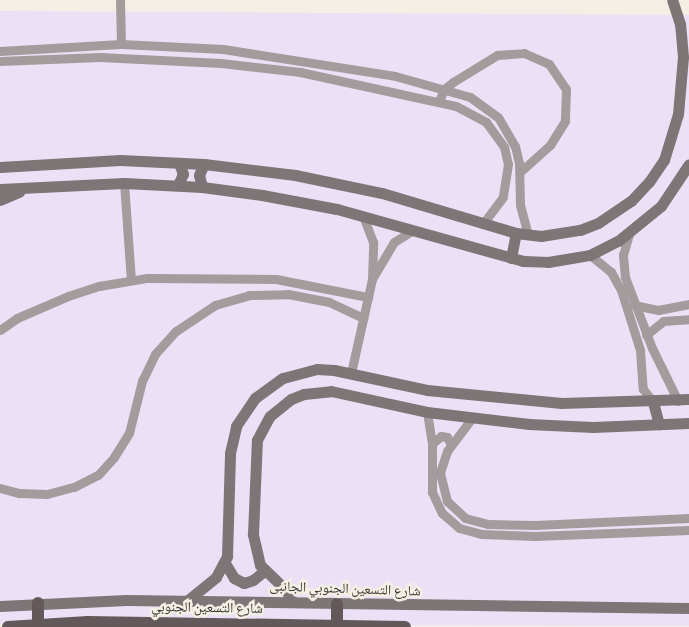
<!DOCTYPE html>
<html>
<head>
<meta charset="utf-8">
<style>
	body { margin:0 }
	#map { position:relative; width:689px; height:627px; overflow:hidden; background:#f4efe5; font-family:"Source Sans 3","Noto Naskh Arabic",sans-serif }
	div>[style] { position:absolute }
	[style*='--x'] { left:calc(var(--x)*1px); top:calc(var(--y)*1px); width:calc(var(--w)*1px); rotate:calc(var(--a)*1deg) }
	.commercial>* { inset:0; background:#eae1f6 }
	.street>* { height:9px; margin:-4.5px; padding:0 4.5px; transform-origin:4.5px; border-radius:4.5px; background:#a29c9d }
	.secondary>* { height:11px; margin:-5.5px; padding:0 5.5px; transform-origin:5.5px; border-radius:5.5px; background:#7d7576 }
	.primary>* { height:12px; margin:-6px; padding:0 6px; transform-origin:6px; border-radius:6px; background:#63595a }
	span { translate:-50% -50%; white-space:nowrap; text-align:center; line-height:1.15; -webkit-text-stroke:5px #f4efe5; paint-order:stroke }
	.street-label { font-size:14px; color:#373531 }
</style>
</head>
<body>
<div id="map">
	<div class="commercial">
		<i style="clip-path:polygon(0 11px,689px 15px,689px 626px,0 624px)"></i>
	</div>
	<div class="street">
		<i style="--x:120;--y:0;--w:44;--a:88.7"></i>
		<i style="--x:0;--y:51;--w:121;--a:-3.3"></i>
		<i style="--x:121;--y:44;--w:102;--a:2.8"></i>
		<i style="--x:223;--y:49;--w:174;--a:8.9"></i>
		<i style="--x:395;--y:76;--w:78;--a:15.6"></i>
		<i style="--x:470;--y:97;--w:34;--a:36"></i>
		<i style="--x:498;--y:117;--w:34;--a:60"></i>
		<i style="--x:515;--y:146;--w:17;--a:77"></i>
		<i style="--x:519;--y:163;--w:42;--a:88.6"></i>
		<i style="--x:520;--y:205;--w:30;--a:75"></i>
		<i style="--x:0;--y:61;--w:100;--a:-2.3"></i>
		<i style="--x:100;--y:57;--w:121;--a:2.8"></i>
		<i style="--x:221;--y:63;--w:80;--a:6.5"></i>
		<i style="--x:300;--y:72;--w:160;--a:12.3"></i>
		<i style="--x:456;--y:106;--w:34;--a:28"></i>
		<i style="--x:486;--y:122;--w:31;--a:54"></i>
		<i style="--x:504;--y:147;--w:17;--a:77"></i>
		<i style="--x:508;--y:164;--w:33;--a:99"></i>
		<i style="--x:503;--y:197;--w:34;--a:127"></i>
		<i style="--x:439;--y:101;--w:13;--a:-67"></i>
		<i style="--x:444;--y:89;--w:11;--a:-38"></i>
		<i style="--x:453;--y:82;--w:52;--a:-31.5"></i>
		<i style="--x:497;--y:55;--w:27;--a:-4"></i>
		<i style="--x:524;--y:53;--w:27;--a:24"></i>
		<i style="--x:549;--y:64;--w:30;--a:56"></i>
		<i style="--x:566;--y:89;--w:32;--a:92"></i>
		<i style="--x:565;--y:121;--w:28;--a:122"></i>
		<i style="--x:550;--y:145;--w:40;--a:138"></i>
		<i style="--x:124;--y:183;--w:97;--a:85.9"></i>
		<i style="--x:629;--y:234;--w:22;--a:106"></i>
		<i style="--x:623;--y:255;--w:22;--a:85"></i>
		<i style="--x:625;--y:277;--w:76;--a:69.2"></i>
		<i style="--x:652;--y:348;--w:59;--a:63.9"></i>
		<i style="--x:590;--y:255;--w:27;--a:39"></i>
		<i style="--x:611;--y:272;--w:21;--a:61"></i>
		<i style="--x:621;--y:290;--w:63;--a:72.4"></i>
		<i style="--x:640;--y:350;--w:39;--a:86"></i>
		<i style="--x:643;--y:389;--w:16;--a:52"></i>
		<i style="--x:372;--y:279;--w:43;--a:-59.3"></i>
		<i style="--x:394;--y:242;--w:22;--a:-32"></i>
		<i style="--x:634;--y:305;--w:25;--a:12"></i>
		<i style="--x:658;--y:310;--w:32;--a:-11"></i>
		<i style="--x:0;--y:330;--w:21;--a:-35"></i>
		<i style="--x:17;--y:318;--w:56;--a:-23.3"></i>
		<i style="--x:68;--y:296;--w:33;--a:-18"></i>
		<i style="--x:99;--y:286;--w:49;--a:-9.5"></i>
		<i style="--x:147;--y:278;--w:129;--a:0.4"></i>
		<i style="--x:276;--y:279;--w:94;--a:11.1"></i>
		<i style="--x:646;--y:335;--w:22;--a:-39"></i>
		<i style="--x:663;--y:321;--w:26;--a:-4"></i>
		<i style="--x:351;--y:373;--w:96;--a:-77.4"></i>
		<i style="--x:372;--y:279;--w:37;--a:-88"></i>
		<i style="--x:373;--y:242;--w:28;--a:-111"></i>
		<i style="--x:427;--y:412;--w:32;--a:81"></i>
		<i style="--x:432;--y:444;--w:48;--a:90"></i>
		<i style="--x:432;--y:492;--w:23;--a:65"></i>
		<i style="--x:442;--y:513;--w:23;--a:41"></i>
		<i style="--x:459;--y:528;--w:23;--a:15"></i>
		<i style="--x:481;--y:534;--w:54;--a:2.1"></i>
		<i style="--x:535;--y:536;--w:154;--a:-2.2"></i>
		<i style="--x:472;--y:418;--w:41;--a:127.1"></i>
		<i style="--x:447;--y:451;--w:23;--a:108"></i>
		<i style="--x:440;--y:473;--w:29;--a:76"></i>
		<i style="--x:447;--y:501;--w:25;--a:43"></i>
		<i style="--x:465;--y:518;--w:24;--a:15"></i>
		<i style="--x:488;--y:524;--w:47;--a:1.2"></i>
		<i style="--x:535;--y:525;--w:154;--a:-2.6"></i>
		<i style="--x:432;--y:444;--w:12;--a:-42"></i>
		<i style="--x:441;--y:436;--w:6;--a:9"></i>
		<i style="--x:447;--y:437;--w:9;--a:63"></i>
		<i style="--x:0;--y:488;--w:20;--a:15"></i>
		<i style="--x:19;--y:493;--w:28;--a:2"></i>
		<i style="--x:47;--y:494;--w:28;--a:-15"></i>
		<i style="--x:74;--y:487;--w:27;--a:-27"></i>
		<i style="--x:98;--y:475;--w:24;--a:-48"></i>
		<i style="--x:114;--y:457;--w:28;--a:-58"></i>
		<i style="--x:129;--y:433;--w:54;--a:-76"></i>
		<i style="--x:142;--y:381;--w:30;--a:-64"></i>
		<i style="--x:155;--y:354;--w:31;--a:-48"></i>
		<i style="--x:176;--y:331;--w:47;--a:-33.7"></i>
		<i style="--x:215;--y:305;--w:35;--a:-16"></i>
		<i style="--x:249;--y:295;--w:39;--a:-1"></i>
		<i style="--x:288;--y:294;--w:42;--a:11"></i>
		<i style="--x:329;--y:302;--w:38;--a:25"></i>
	</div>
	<div class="secondary">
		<i style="--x:0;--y:167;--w:120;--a:-3.3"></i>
		<i style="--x:120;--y:160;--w:84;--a:2.7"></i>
		<i style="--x:204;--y:164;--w:92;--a:6.9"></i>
		<i style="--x:295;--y:175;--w:89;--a:11.7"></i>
		<i style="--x:382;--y:193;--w:140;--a:16.6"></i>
		<i style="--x:516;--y:233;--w:25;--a:7"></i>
		<i style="--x:541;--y:236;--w:39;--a:-9"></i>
		<i style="--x:580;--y:230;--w:19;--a:-21"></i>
		<i style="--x:598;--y:223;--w:40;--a:-34"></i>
		<i style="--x:631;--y:201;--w:26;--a:-47"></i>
		<i style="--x:649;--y:182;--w:27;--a:-56"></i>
		<i style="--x:664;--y:160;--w:48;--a:-73.1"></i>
		<i style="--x:678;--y:114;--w:57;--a:-85"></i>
		<i style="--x:683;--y:57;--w:33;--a:-95"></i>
		<i style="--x:680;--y:24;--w:25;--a:-108"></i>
		<i style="--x:178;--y:185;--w:12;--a:-66"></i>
		<i style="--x:183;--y:174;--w:12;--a:-110"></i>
		<i style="--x:202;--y:187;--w:12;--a:-104"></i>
		<i style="--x:199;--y:175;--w:12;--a:-66"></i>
		<i style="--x:0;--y:189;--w:124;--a:-2.8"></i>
		<i style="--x:124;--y:183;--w:78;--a:2.9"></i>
		<i style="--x:202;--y:187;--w:61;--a:7.6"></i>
		<i style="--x:262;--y:195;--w:76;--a:10.6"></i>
		<i style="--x:337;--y:209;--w:193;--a:15.6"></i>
		<i style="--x:523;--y:261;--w:25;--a:2"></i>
		<i style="--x:548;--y:262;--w:43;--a:-9.5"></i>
		<i style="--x:590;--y:255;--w:31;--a:-27"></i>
		<i style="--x:618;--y:241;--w:55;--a:-39.1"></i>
		<i style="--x:661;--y:206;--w:50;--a:-56.3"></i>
		<i style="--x:0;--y:200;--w:21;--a:-23"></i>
		<i style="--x:511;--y:258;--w:25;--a:-79"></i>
		<i style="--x:653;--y:402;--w:23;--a:75"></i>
		<i style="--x:225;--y:563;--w:17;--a:59"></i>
		<i style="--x:234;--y:578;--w:11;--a:27"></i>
		<i style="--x:244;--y:583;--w:9;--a:-18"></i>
		<i style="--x:253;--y:580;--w:14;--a:-39"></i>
		<i style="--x:188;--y:600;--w:36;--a:-39"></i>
		<i style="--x:216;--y:577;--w:24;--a:-62"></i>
		<i style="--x:227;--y:556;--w:103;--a:-88.3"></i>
		<i style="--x:230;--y:453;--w:28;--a:-77"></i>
		<i style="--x:236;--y:426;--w:34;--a:-56"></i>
		<i style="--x:255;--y:398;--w:34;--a:-36"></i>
		<i style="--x:283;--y:378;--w:35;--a:-15"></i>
		<i style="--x:317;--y:369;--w:17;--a:3"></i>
		<i style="--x:334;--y:370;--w:95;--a:12.1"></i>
		<i style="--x:427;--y:390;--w:135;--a:5.5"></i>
		<i style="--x:561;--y:403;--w:128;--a:-1.8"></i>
		<i style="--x:292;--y:601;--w:13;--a:-119"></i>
		<i style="--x:286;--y:590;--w:36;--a:-136"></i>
		<i style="--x:260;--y:565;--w:32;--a:-103"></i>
		<i style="--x:253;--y:534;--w:94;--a:-87.6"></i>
		<i style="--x:257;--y:440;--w:27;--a:-62"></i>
		<i style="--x:270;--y:416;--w:27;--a:-39"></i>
		<i style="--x:291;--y:399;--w:14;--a:-21"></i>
		<i style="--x:304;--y:394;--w:27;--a:-6"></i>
		<i style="--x:331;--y:391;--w:98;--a:12.3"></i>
		<i style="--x:427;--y:412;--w:103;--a:6.7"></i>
		<i style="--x:529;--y:424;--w:64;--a:2.7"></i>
		<i style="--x:593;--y:427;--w:96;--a:-2.4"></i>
		<i style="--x:0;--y:606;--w:126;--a:-2.7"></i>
		<i style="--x:126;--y:600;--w:563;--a:0.81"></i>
	</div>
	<div class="primary">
		<i style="--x:38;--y:603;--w:21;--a:90"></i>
		<i style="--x:337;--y:604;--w:22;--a:90"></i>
		<i style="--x:8;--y:627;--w:80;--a:-3.6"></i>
		<i style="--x:88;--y:622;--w:317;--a:0.9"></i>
	</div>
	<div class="street-label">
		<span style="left:345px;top:589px;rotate:2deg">شارع التسعين الجنوبي الجانبى</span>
		<span style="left:207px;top:608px;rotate:1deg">شارع التسعين الجنوبي</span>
	</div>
</div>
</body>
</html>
